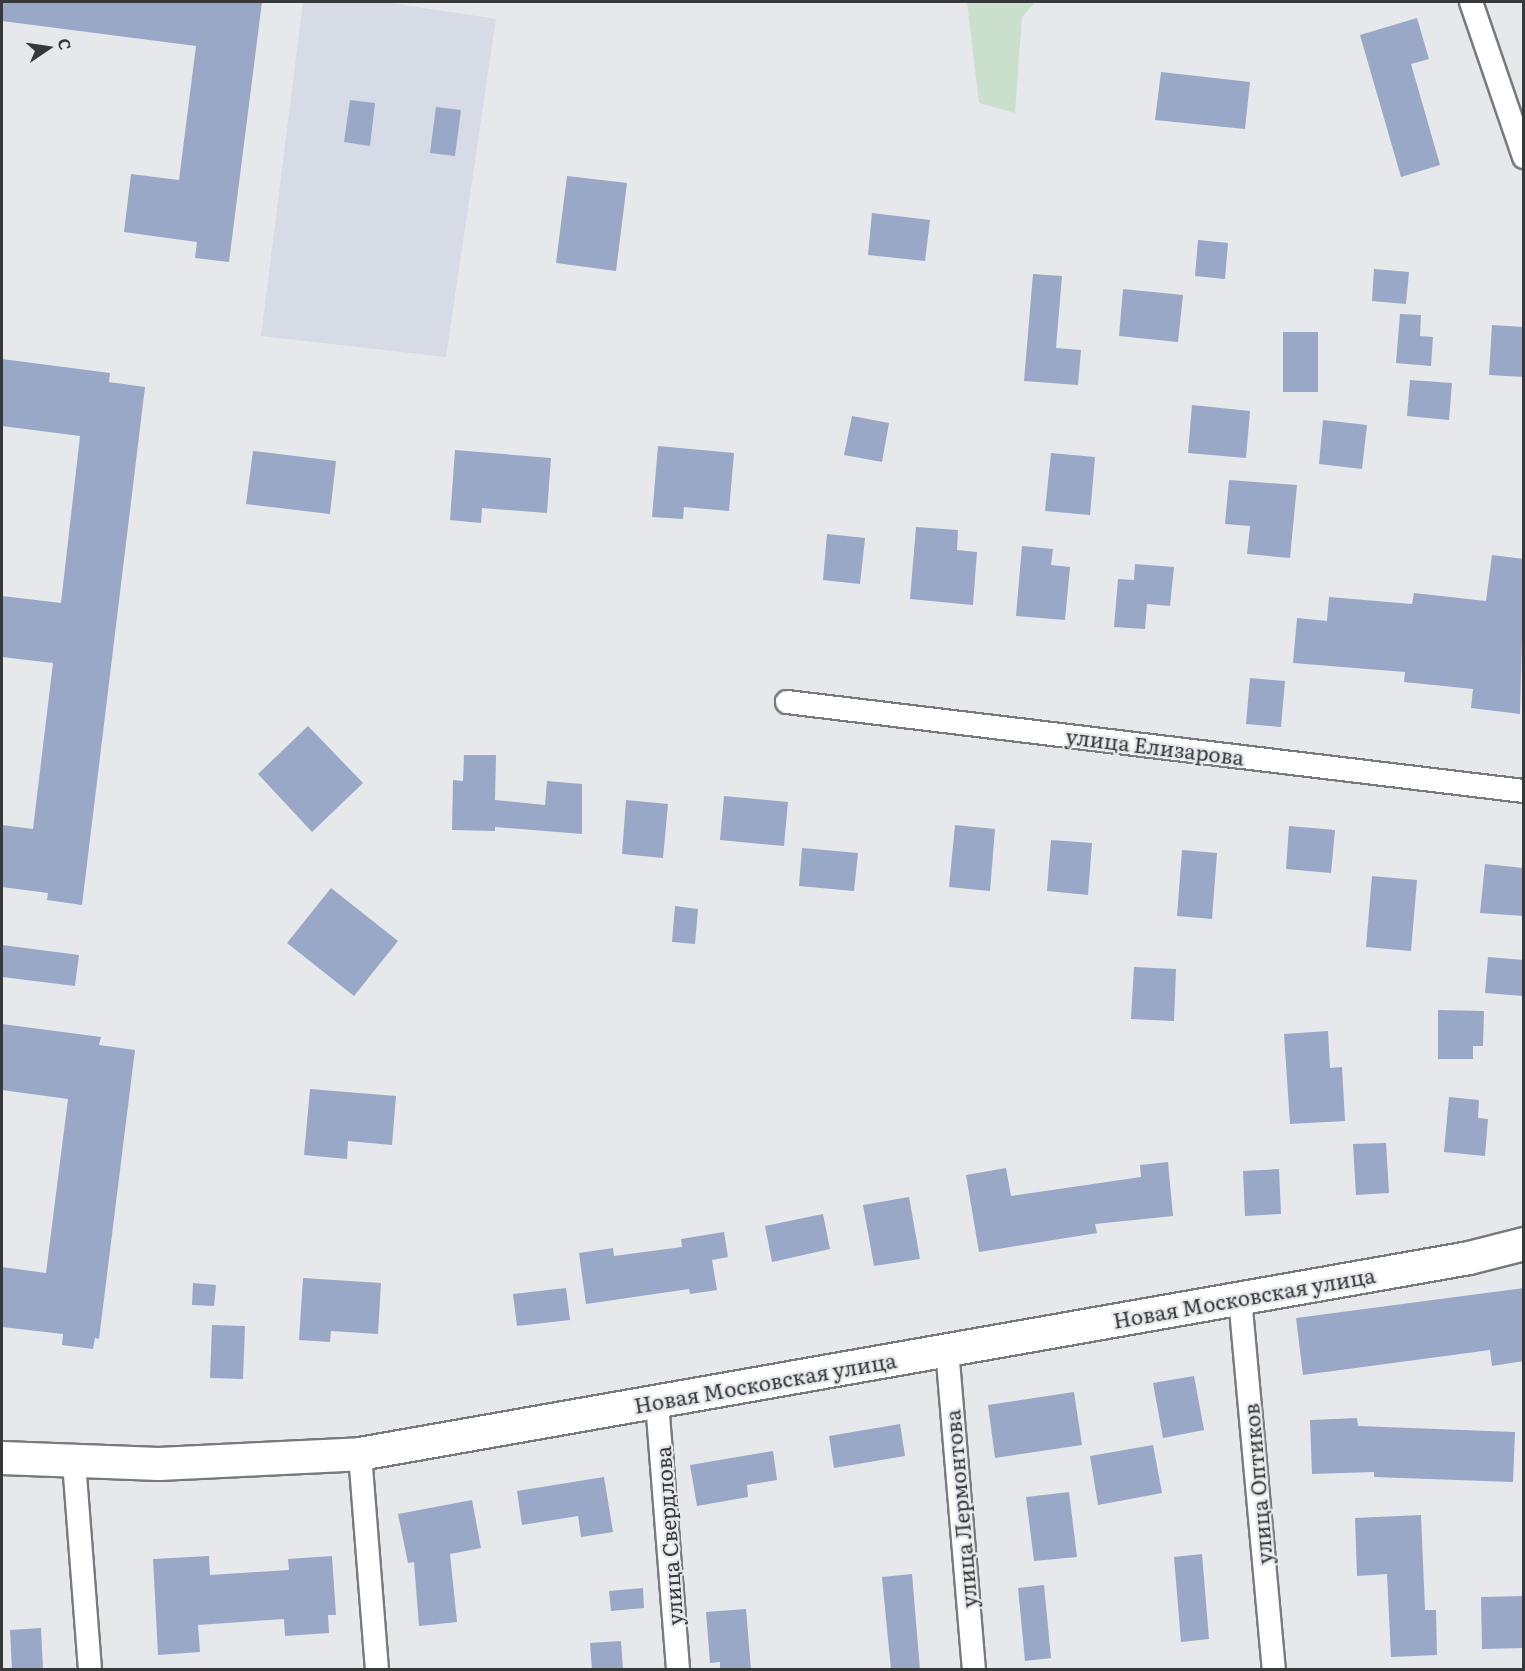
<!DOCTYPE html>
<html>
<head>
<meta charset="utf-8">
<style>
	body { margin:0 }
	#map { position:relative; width:1525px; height:1671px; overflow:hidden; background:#e6e8ec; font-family:Literata,serif }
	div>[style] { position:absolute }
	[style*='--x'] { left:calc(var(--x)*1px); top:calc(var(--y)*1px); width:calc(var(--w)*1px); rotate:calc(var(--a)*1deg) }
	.built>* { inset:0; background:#d6dbe6 }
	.green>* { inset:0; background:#cbe0cc }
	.building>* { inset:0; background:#99a8c6 }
	.roads { filter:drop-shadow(2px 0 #787a7e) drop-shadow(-2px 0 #787a7e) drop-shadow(0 2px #787a7e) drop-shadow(0 -2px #787a7e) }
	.street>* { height:22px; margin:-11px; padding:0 11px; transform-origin:11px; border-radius:11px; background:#fff }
	.secondary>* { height:32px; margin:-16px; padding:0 16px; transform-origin:16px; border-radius:16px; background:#fff }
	span { translate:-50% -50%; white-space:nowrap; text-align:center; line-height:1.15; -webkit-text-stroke:4.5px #e6e8ec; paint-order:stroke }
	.street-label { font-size:21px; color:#37383a }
	.frame { position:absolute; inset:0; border:3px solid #37383a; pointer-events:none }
	.north { position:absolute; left:18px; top:18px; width:60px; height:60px; -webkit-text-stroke:4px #e6e8ec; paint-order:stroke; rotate:77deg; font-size:16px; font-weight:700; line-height:24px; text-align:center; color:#37383a }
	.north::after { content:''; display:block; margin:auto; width:21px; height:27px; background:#37383a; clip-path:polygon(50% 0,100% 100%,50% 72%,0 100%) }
</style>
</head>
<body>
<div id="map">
	<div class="built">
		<i style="clip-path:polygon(303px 2px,385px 2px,496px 19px,446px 357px,261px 336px)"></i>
	</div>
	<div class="green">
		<i style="clip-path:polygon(967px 2px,1035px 2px,1022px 17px,1015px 113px,979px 103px)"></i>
	</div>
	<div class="building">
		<i style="clip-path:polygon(2px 2px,262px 2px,229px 262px,195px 258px,197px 242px,124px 232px,131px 174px,179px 180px,196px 46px,2px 21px)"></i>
		<i style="clip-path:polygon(1417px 18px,1429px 59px,1411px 64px,1440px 165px,1401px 177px,1360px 35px)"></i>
		<i style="clip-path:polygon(1161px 72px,1250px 82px,1245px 129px,1155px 120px)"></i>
		<i style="clip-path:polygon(350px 100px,375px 103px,370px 146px,344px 142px)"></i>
		<i style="clip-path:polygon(436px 107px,461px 110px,455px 156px,430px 153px)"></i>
		<i style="clip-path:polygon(567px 176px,627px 183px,616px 271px,556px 263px)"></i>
		<i style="clip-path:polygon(872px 213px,930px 220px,925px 261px,868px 255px)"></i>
		<i style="clip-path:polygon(1198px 240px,1228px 243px,1225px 279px,1195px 276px)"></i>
		<i style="clip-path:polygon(1374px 269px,1409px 272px,1406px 304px,1372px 301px)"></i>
		<i style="clip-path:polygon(1033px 274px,1062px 276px,1056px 348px,1081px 350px,1078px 385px,1024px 381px)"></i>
		<i style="clip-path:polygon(1123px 289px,1183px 295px,1178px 342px,1119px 336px)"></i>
		<i style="clip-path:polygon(1400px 314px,1421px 315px,1420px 336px,1433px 337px,1431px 366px,1396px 363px)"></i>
		<i style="clip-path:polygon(1492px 325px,1524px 327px,1524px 377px,1489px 375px)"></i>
		<i style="clip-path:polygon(1283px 332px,1318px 332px,1318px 392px,1283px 392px)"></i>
		<i style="clip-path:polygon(2px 359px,110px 373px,109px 382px,145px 387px,82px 905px,47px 900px,48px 893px,2px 887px,2px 825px,33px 829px,53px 663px,2px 657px,2px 596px,61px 603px,80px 436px,2px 426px)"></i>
		<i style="clip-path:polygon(1410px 380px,1452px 383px,1449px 420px,1407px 416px)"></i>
		<i style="clip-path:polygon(1192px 405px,1250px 411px,1246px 458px,1188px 453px)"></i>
		<i style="clip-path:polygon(852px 416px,889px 423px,882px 462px,844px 455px)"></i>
		<i style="clip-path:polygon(1323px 420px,1367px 425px,1362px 469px,1319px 464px)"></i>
		<i style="clip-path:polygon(658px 446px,734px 453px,729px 511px,684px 507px,683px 519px,652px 517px)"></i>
		<i style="clip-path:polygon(455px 450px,551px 458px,547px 513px,482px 508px,481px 523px,450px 520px)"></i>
		<i style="clip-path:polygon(253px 451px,336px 461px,330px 514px,246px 504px)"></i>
		<i style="clip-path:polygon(1051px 453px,1095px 457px,1090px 515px,1045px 511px)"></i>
		<i style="clip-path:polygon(1229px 480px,1297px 485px,1290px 558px,1247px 554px,1250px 526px,1225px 524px)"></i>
		<i style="clip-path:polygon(916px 527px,958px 530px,957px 550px,977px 552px,973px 605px,910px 599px)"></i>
		<i style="clip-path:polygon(827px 534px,865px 538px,860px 584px,823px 580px)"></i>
		<i style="clip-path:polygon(1022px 546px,1053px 549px,1051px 565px,1070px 567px,1065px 620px,1016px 616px)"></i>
		<i style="clip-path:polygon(1492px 555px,1524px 559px,1520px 714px,1471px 708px,1473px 689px,1404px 682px,1405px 672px,1293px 663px,1297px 618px,1327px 621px,1329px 597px,1412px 604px,1414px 593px,1486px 601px)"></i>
		<i style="clip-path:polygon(1135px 564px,1174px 567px,1170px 606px,1147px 604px,1145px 629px,1114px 627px,1118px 579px,1134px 580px)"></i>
		<i style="clip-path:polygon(1250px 678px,1285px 681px,1281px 727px,1246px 724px)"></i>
		<i style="clip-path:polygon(308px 726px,363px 783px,312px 832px,258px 774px)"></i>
		<i style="clip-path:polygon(464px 755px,496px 755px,495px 800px,545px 805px,547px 781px,582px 784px,582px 834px,495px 827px,495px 831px,452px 830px,453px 780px,463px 781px)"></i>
		<i style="clip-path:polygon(724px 796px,788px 802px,784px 846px,720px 840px)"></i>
		<i style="clip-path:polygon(626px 800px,668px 804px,663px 858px,622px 854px)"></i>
		<i style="clip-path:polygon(955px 825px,995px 829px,990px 891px,949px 887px)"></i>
		<i style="clip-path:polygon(1289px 826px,1335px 830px,1331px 873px,1286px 869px)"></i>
		<i style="clip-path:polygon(1051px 840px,1092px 843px,1088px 895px,1047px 891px)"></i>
		<i style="clip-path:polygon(802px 848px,858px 853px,854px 891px,799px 886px)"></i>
		<i style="clip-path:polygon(1182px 850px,1217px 853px,1212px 919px,1177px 916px)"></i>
		<i style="clip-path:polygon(1485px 864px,1524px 868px,1524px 916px,1480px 913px)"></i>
		<i style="clip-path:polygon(1372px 876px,1417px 880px,1411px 951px,1366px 947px)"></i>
		<i style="clip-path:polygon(331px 888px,398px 941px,354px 996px,287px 943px)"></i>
		<i style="clip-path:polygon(675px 906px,698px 909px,695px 944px,672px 942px)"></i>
		<i style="clip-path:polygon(2px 945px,79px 955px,75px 986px,2px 977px)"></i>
		<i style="clip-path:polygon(1488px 957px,1524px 960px,1524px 996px,1485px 993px)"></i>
		<i style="clip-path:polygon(1134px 967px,1176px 969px,1174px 1021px,1131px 1019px)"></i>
		<i style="clip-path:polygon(1438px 1010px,1484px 1011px,1483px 1046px,1473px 1046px,1473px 1059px,1438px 1059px)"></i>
		<i style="clip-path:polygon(2px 1024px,101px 1037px,99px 1045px,135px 1050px,99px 1339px,95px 1338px,93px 1349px,62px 1345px,63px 1334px,2px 1327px,2px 1267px,46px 1273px,68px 1099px,2px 1090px)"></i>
		<i style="clip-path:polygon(1328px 1031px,1330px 1068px,1342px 1067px,1345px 1121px,1290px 1124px,1284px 1034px)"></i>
		<i style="clip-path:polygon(310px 1089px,396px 1096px,392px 1145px,348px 1141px,347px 1159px,304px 1155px)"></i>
		<i style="clip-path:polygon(1449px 1097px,1479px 1100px,1478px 1118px,1488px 1119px,1485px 1156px,1444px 1152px)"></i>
		<i style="clip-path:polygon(1386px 1143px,1389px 1193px,1356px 1195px,1353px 1144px)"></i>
		<i style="clip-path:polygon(1168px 1162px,1173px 1216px,1095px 1224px,1097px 1233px,979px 1252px,966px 1175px,1006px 1168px,1011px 1196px,1141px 1177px,1140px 1165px)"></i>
		<i style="clip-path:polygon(1279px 1169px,1281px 1214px,1245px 1216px,1243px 1171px)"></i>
		<i style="clip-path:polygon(909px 1197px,920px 1259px,874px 1266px,863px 1205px)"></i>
		<i style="clip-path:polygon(823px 1214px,830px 1249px,772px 1262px,765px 1226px)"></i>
		<i style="clip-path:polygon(724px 1232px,728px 1257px,712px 1260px,717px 1290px,690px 1294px,689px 1289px,586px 1304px,579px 1253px,613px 1248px,614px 1256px,682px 1247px,681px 1239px)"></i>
		<i style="clip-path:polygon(303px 1278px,381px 1283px,378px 1334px,331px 1331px,330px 1342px,299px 1340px)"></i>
		<i style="clip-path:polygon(193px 1283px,216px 1285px,214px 1306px,192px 1305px)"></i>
		<i style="clip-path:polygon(566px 1288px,570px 1320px,517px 1326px,513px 1294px)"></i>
		<i style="clip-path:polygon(1524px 1288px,1524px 1361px,1492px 1366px,1490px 1350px,1303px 1375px,1296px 1318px)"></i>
		<i style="clip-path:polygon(212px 1325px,245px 1326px,243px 1379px,210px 1378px)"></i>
		<i style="clip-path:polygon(1194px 1376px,1204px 1430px,1163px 1438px,1153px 1383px)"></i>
		<i style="clip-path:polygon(1074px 1392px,1082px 1445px,995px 1458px,988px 1405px)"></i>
		<i style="clip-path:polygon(1357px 1418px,1358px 1426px,1515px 1432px,1513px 1482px,1374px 1477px,1374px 1472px,1312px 1474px,1310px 1420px)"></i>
		<i style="clip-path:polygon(900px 1424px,905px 1456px,834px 1468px,829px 1436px)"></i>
		<i style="clip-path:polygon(1153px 1445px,1162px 1493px,1098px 1505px,1090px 1456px)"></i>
		<i style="clip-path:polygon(773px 1451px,777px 1480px,747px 1485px,748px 1497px,697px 1506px,690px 1465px)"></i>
		<i style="clip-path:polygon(604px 1477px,613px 1532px,581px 1537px,578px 1516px,522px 1525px,517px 1491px)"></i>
		<i style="clip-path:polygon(1069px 1492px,1077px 1557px,1034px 1561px,1026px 1497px)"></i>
		<i style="clip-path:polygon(472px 1500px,481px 1548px,450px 1554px,457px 1622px,419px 1626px,414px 1562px,408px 1563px,398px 1514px)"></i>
		<i style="clip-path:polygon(1421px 1515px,1425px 1610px,1436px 1610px,1437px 1655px,1391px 1657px,1387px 1574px,1357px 1576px,1355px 1518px)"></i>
		<i style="clip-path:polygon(1202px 1554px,1209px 1639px,1181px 1642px,1174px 1557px)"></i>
		<i style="clip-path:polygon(209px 1556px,210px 1575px,289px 1570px,288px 1559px,332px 1556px,336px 1615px,328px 1615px,329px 1633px,285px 1636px,284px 1619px,198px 1625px,200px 1652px,158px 1655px,153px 1559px)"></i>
		<i style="clip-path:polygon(912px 1574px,920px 1670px,891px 1670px,882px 1577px)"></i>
		<i style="clip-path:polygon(1044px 1585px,1051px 1658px,1025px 1661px,1018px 1588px)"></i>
		<i style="clip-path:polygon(643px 1588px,644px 1608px,611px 1611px,609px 1591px)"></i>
		<i style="clip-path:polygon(1524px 1596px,1524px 1648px,1482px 1649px,1481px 1597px)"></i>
		<i style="clip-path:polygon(746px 1609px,751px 1670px,720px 1670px,720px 1662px,710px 1663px,706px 1612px)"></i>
		<i style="clip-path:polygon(41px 1628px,43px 1670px,12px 1670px,10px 1630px)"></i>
		<i style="clip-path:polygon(621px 1641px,623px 1670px,592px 1670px,590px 1643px)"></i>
	</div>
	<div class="roads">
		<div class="street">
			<i style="--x:1471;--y:2;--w:164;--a:71.1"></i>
			<i style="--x:787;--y:702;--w:742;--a:6.89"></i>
			<i style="--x:1240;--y:1298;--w:374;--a:84.8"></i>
			<i style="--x:947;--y:1349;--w:322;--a:85.2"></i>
			<i style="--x:657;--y:1402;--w:269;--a:85.5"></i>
			<i style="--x:360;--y:1454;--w:217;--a:85.5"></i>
			<i style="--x:74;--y:1462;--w:209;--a:85.6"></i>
		</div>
		<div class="secondary">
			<i style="--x:2;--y:1458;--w:157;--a:2.2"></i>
			<i style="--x:159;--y:1464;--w:201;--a:-2.8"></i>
			<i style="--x:360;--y:1454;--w:1126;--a:-10.02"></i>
			<i style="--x:1469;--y:1258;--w:57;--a:-14.3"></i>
		</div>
	</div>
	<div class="street-label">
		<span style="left:1155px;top:746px;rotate:7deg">улица Елизарова</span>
		<span style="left:1244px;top:1297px;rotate:-10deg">Новая Московская улица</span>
		<span style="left:765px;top:1382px;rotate:-10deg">Новая Московская улица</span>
		<span style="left:1257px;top:1484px;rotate:-95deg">улица Оптиков</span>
		<span style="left:960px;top:1509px;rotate:-95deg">улица Лермонтова</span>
		<span style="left:668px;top:1536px;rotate:-94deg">улица Свердлова</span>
	</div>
	<div class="frame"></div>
	<div class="north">С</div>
</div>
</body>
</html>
